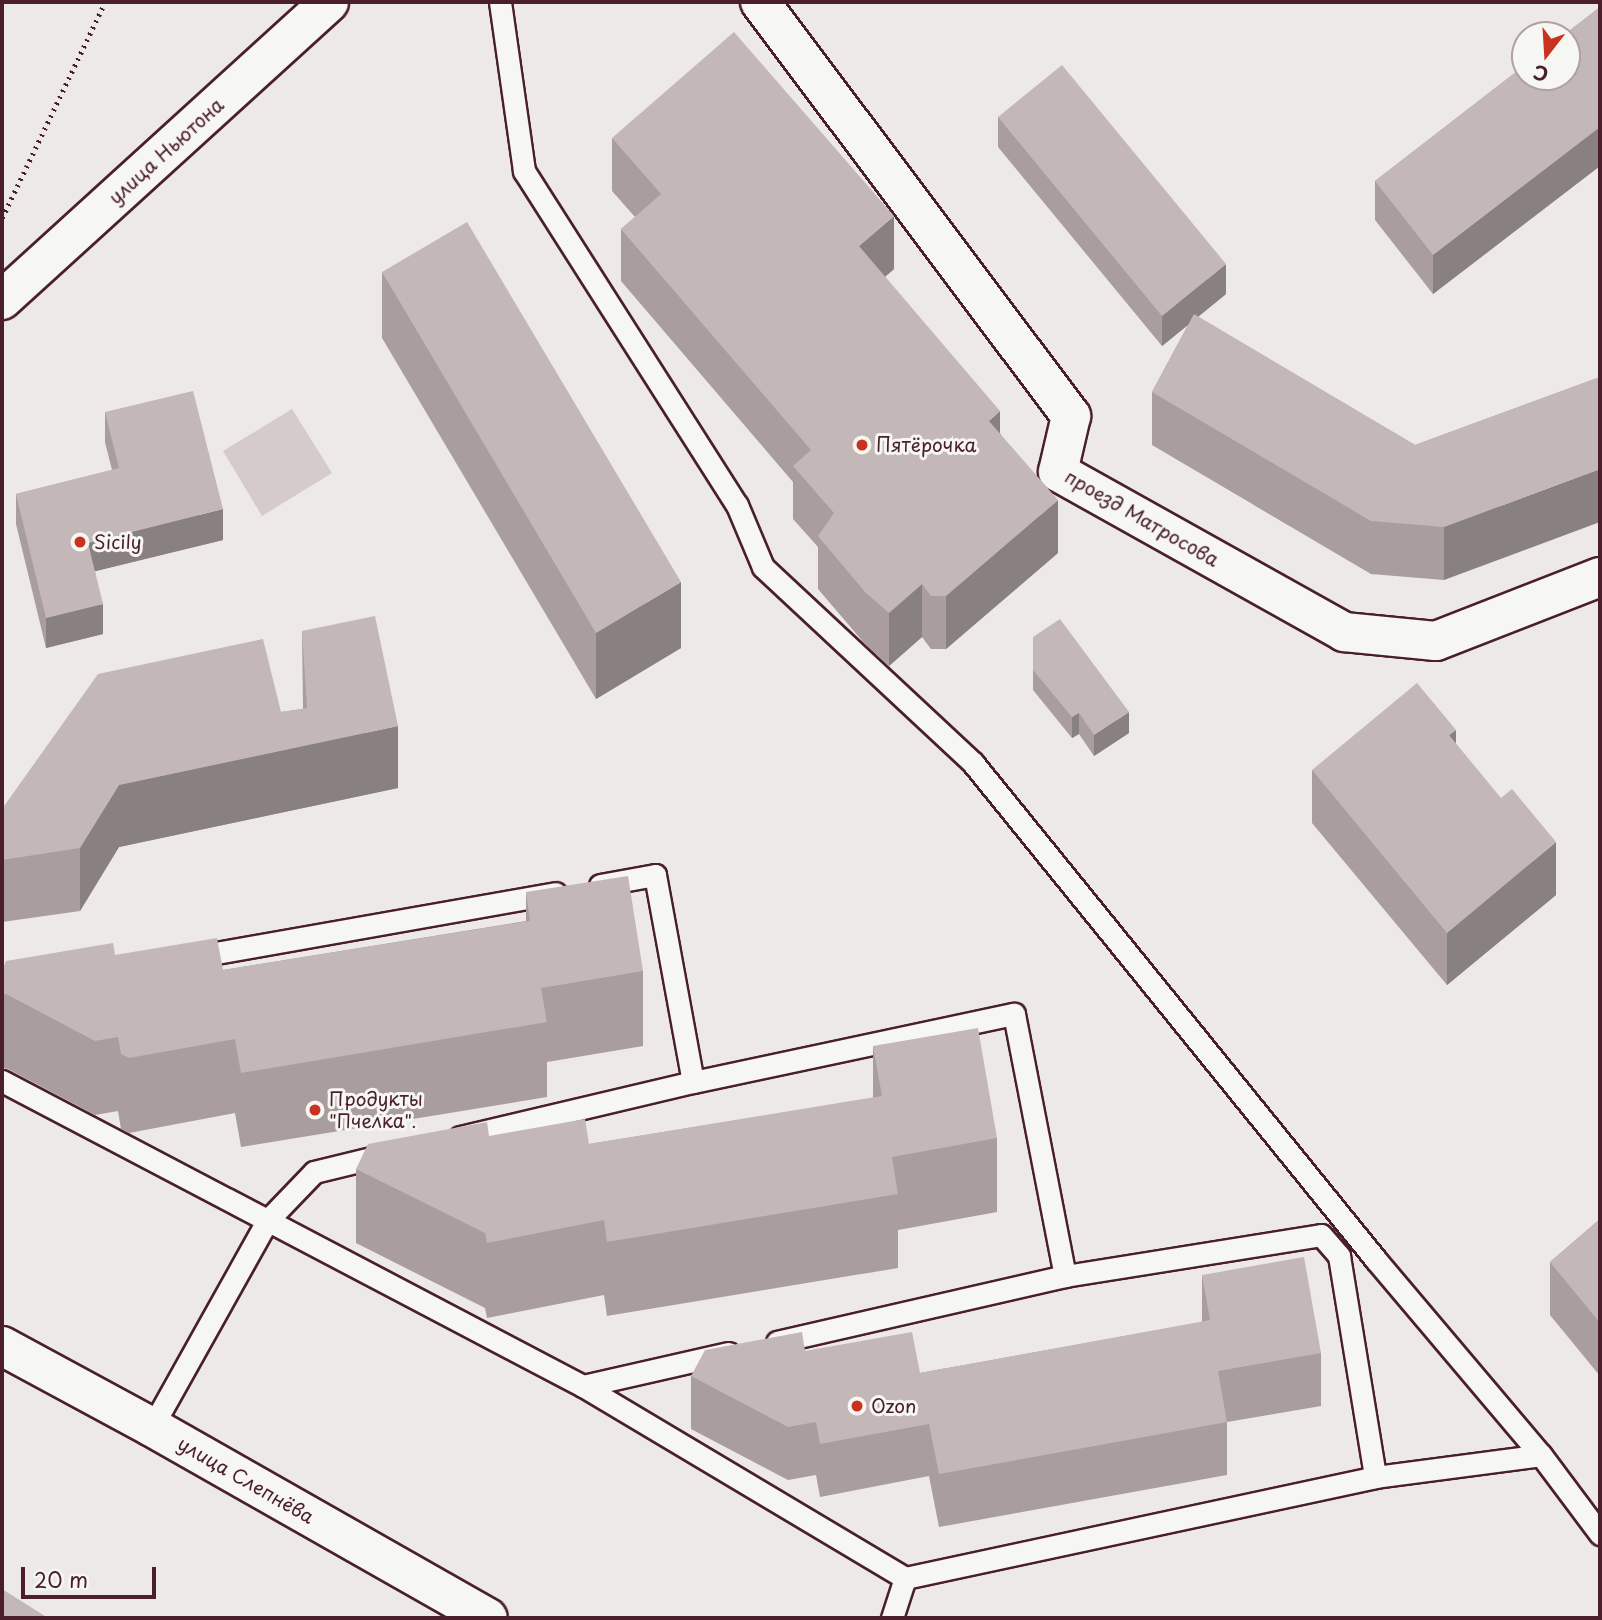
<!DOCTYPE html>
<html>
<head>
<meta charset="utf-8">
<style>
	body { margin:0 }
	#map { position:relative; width:1602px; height:1620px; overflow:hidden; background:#ece9e6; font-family:"Playpen Sans",sans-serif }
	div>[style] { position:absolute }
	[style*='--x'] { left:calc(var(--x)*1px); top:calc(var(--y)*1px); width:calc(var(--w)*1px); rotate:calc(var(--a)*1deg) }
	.green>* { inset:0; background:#d4cbca }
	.path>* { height:4.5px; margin-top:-2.25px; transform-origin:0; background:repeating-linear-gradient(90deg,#4a1f2b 0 2px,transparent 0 7px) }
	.roads { filter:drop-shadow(2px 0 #4a1f2b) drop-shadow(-2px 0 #4a1f2b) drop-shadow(0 2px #4a1f2b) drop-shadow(0 -2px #4a1f2b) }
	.lane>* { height:21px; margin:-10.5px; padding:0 10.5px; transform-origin:10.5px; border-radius:10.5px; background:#f6f6f2 }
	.street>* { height:38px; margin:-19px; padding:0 19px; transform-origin:19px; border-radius:19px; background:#f6f6f2 }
	.secondary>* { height:38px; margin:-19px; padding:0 19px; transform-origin:19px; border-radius:19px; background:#f6f6f2 }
	.wall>* { inset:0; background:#a99d9d }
	.shaded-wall>* { inset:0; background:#898080 }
	.building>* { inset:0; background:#c4b7b7 }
	.dots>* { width:19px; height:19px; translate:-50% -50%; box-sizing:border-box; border:4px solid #f6f6f2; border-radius:50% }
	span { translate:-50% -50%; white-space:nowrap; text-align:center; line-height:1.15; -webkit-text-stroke:6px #f6f6f2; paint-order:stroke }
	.street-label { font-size:19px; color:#4a1f2b }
	.poi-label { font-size:19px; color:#4a1f2b }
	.left { translate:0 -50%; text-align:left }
	.frame { position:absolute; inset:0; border:4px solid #4a1f2b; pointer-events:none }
	.north { position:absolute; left:1511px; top:21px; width:70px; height:70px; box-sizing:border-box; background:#f6f6f2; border:2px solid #b1a0a2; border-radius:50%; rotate:197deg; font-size:19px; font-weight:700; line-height:28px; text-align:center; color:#4a1f2b }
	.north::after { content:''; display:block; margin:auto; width:24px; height:32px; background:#c8321e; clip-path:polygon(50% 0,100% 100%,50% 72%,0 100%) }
	.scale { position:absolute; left:21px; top:1567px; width:135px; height:32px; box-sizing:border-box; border:4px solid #4a1f2b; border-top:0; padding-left:9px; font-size:21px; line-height:24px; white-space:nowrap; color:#4a1f2b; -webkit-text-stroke:5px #f6f6f2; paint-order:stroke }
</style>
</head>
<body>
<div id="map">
	<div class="green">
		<i style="clip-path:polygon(292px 409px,332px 473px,262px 516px,223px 451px)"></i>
	</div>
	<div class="path">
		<i style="--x:2;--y:218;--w:239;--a:-64.5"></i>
	</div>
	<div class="roads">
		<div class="lane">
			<i style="--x:500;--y:2;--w:171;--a:81.9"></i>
			<i style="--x:524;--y:171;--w:396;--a:57.5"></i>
			<i style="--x:737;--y:505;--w:67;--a:67.2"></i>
			<i style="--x:763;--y:567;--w:287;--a:43"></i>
			<i style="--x:973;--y:763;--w:640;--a:50.96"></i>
			<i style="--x:1376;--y:1260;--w:255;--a:49.8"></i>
			<i style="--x:1541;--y:1455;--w:99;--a:53.2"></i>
			<i style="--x:600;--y:885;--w:56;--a:-10.3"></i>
			<i style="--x:655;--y:875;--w:210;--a:79.6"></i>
			<i style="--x:693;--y:1082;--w:328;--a:-12"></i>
			<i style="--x:1014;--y:1014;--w:267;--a:79"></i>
			<i style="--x:1065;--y:1276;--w:259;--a:-9.1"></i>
			<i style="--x:1321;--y:1235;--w:28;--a:49"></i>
			<i style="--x:1339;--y:1256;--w:224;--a:80.7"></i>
			<i style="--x:193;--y:957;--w:368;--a:-10"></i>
			<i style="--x:2;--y:1081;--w:656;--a:27.7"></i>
			<i style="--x:583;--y:1386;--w:375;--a:30.8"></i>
			<i style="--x:460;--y:1137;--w:239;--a:-13.3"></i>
			<i style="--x:777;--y:1342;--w:295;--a:-12.9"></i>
			<i style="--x:583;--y:1386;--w:149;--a:-12.8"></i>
			<i style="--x:152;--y:1427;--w:236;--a:-60.8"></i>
			<i style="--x:267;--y:1221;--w:68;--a:-46.2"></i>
			<i style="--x:314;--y:1172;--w:76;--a:-13.7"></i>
			<i style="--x:892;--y:1618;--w:42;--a:-72"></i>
			<i style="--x:905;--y:1578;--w:481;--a:-12.1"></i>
			<i style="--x:1375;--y:1477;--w:167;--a:-7.5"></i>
		</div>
		<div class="street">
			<i style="--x:760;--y:2;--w:518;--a:53.09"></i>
			<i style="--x:1071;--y:416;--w:57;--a:103.1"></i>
			<i style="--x:1058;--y:472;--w:328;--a:29.2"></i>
			<i style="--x:1344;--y:632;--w:92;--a:5.6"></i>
			<i style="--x:1436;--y:641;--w:176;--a:-21.3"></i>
			<i style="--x:2;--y:300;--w:442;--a:-42.3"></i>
		</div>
		<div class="secondary">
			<i style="--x:2;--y:1346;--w:170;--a:28.4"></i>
			<i style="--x:152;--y:1427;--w:386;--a:29.6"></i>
		</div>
	</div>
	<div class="wall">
		<i style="clip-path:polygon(1600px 7px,1600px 166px,1433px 294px,1375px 220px,1375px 181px)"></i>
		<i style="clip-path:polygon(998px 117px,1226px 294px,1198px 317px,1415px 445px,1600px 377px,1444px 580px,1371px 574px,1152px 445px,1152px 392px,1188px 325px,1162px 346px,998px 147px)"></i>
		<i style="clip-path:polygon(612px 138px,894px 269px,885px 277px,1000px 433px,1058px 553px,946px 649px,931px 649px,922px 637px,889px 666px,865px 644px,818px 589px,818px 547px,793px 519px,793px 482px,621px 281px,621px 229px,635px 217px,612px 191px)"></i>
		<i style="clip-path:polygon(382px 272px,681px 648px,596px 699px,382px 338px)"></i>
		<i style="clip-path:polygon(105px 412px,223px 540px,95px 571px,103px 634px,46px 648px,16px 524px,16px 494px,112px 470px,105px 442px)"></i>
		<i style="clip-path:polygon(302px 631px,398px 788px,119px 847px,80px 911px,2px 922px,2px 809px,281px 712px,303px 709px)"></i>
		<i style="clip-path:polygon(1033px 637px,1129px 733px,1094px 756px,1079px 734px,1072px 738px,1033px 690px)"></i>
		<i style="clip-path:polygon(1456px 744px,1556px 895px,1447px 985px,1312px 823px,1312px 770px)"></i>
		<i style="clip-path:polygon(526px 892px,643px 971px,643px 1046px,547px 1062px,547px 1097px,241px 1147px,235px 1113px,129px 1133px,121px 1129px,118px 1111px,95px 1115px,8px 1069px,2px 1068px,2px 971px,115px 955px,223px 970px,526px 921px)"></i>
		<i style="clip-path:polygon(873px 1046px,997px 1138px,997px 1212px,898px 1230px,898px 1268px,607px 1316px,604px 1295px,487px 1318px,485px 1308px,356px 1243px,356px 1169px,489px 1136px,589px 1144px,873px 1098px)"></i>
		<i style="clip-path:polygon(1600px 1219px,1600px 1376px,1550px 1315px,1550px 1262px)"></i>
		<i style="clip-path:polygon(1202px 1275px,1321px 1353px,1321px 1406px,1227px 1422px,1227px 1475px,939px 1527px,929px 1476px,820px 1497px,816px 1475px,788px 1480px,691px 1429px,691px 1376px,805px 1351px,920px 1373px,1202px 1322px)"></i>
	</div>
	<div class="shaded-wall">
		<i style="clip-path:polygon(1600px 127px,1600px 166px,1433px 294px,1433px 255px)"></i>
		<i style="clip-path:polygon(894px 216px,894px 269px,859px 299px,859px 246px)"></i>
		<i style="clip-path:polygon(1226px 264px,1226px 294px,1162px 346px,1162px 316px)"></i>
		<i style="clip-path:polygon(1000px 411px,1000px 463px,989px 421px)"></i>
		<i style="clip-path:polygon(1600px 469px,1600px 522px,1444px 580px,1444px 527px)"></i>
		<i style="clip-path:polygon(1058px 500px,1058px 553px,946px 649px,946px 596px)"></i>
		<i style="clip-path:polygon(223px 509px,223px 540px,88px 573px,88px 543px)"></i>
		<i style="clip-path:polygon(681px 582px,681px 648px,596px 699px,596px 633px)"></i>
		<i style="clip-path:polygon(922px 584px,922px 637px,889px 666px,889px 613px)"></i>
		<i style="clip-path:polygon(103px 604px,103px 634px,46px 648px,46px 618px)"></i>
		<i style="clip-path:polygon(1129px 712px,1129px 733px,1094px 756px,1094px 735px)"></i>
		<i style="clip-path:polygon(1079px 713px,1079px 734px,1072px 738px,1072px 717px)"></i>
		<i style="clip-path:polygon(398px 726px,398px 788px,119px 847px,80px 911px,80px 848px,119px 785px)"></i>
		<i style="clip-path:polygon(1456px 730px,1456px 782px,1449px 735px)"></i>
		<i style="clip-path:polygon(1556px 842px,1556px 895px,1447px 985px,1447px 933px)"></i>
	</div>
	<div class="building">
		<i style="clip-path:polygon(1600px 7px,1600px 127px,1433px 255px,1375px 181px,1525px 65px,1525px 77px,1567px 77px,1567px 35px,1564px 35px)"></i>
		<i style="clip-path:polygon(734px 32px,894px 216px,859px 246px,1000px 411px,989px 421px,1058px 500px,946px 596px,931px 596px,922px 584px,889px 613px,865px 592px,818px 536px,834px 513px,793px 466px,811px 450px,621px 229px,661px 194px,612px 138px)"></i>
		<i style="clip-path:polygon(1062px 65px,1226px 264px,1162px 316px,998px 117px)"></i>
		<i style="clip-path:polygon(467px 222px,681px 582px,596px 633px,382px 272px)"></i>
		<i style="clip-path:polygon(1194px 314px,1415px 445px,1600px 377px,1600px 469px,1444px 527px,1371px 521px,1152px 392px)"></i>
		<i style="clip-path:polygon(193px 391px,223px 509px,88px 543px,103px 604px,46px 618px,16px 494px,119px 468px,105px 412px)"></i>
		<i style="clip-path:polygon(375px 616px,398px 726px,119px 785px,80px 848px,2px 860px,2px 809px,98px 674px,263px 639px,281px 712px,307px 708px,302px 631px)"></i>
		<i style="clip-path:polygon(1060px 619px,1129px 712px,1094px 735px,1079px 713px,1072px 717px,1033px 670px,1033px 637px)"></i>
		<i style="clip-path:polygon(1417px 683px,1456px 730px,1449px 735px,1501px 798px,1512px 789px,1556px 842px,1447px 933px,1312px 770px)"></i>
		<i style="clip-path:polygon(628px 876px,643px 971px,541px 988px,547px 1022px,241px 1073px,235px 1039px,129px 1058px,121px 1054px,118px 1037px,95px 1041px,8px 995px,2px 993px,2px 971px,6px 961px,113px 943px,115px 955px,217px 938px,223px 970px,530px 921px,526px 892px)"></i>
		<i style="clip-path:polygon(978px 1028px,997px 1138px,892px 1157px,898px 1194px,607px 1242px,604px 1220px,487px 1243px,485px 1233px,356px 1169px,368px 1144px,487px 1122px,489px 1136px,585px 1119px,589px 1144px,882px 1096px,873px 1046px)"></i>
		<i style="clip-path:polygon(1600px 1219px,1600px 1323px,1550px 1262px)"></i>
		<i style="clip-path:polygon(1304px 1257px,1321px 1353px,1218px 1371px,1227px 1422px,939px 1474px,929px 1424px,820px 1444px,816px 1422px,788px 1427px,691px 1376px,705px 1350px,802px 1332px,805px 1351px,912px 1332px,920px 1373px,1210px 1320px,1202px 1275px)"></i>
		<i style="clip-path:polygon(2px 1589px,48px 1618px,2px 1618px)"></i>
	</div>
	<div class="dots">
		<i style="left:862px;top:445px;background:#c8321e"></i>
		<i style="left:80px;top:542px;background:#c8321e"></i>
		<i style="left:315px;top:1110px;background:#c8321e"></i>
		<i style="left:857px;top:1406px;background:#c8321e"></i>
	</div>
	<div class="street-label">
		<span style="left:166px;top:151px;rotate:-42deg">улица Ньютона</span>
		<span style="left:1142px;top:518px;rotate:30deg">проезд Матросова</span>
		<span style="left:246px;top:1480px;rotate:30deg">улица Слепнёва</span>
	</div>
	<div class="poi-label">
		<span class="left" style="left:876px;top:445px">Пятёрочка</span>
		<span class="left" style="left:94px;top:542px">Sicily</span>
		<span class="left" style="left:329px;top:1110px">Продукты<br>"Пчелка".</span>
		<span class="left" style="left:871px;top:1406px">Ozon</span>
	</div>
	<div class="frame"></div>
	<div class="north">С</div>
	<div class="scale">20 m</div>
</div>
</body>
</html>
